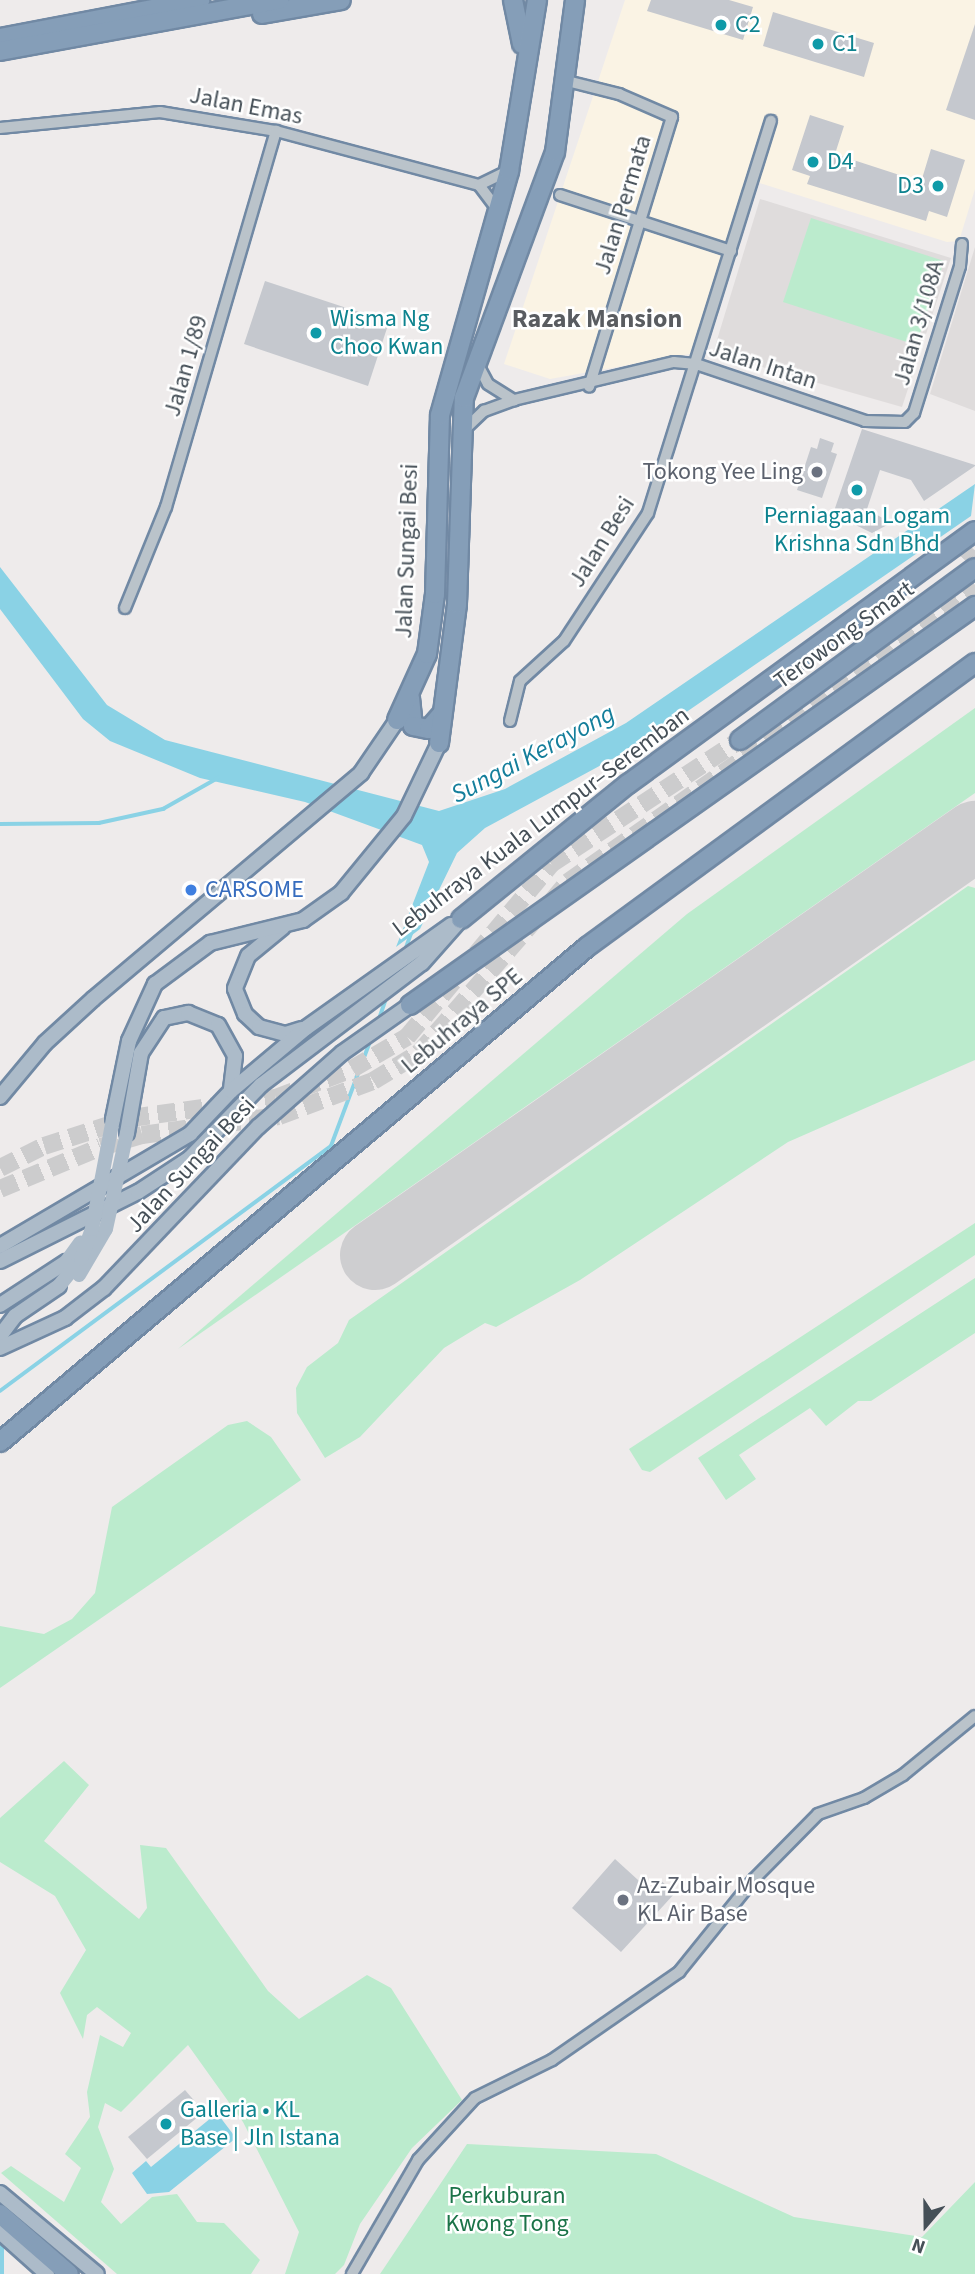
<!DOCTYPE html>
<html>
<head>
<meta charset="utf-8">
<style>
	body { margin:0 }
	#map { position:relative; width:975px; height:2274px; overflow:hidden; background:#eeebeb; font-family:"Source Sans 3",sans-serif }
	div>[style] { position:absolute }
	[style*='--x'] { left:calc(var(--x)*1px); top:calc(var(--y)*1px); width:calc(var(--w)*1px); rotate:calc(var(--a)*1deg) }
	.commercial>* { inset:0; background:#faf3e4 }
	.education>* { inset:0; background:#dfdcdc }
	.green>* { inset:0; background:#bbebcd }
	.water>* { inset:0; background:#8ad2e5 }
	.stream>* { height:3.5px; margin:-1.75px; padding:0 1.75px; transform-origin:1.75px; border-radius:1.75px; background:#8ad2e5 }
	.runway>* { height:70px; margin:-35px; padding:0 35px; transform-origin:35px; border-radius:35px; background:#ceced0 }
	.building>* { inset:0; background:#c5c8ce }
	.motorway-tunnel>* { height:18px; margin-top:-9px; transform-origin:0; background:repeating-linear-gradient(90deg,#cccccd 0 18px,transparent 0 27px) }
	.roads { filter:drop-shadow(2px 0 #7189a4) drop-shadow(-2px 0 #7189a4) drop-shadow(0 2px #7189a4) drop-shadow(0 -2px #7189a4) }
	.minor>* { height:10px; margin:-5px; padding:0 5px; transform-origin:5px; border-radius:5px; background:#bac3ca }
	.primary>* { height:14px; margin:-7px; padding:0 7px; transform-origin:7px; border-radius:7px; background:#acbbc9 }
	.motorway>* { height:18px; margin:-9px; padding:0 9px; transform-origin:9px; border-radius:9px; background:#859eb8 }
	.primary-bridge>* { height:14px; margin:-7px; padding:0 7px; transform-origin:7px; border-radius:7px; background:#acbbc9 }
	.dots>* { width:19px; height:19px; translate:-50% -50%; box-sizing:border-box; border:4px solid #fff; border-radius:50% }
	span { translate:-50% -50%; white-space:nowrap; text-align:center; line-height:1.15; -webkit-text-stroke:5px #fff; paint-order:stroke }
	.culture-label { font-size:24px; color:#0d838f }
	.left { translate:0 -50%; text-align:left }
	.right { translate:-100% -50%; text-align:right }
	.street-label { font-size:24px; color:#454f57 }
	.worship-label { font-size:24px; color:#5b616d }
	.shop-label { font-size:24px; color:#366cbe }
	.park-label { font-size:24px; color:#1b7348 }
	.neighbourhood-label { font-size:26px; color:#595c60; font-weight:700 }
	.water-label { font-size:26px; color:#147e9b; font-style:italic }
	.north { position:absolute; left:891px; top:2190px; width:70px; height:70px; -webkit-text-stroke:5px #fff; paint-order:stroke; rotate:200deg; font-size:19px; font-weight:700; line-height:28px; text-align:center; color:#454f57 }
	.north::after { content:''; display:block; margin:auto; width:24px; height:32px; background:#454f57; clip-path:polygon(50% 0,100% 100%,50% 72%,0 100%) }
</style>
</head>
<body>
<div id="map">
	<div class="commercial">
		<i style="clip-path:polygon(625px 0,975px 0,975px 189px,959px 241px,947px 242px,750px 180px,695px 353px,550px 379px,504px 364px)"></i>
	</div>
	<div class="education">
		<i style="clip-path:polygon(760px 199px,951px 258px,902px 407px,713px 353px)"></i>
		<i style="clip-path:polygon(975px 247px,975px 411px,930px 394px)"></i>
	</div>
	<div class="green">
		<i style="clip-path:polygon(811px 218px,944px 261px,916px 345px,783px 302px)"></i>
		<i style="clip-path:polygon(975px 708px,975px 793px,178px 1349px,687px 914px)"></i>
		<i style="clip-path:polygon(968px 886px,975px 888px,975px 1060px,788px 1142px,580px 1280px,496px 1327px,485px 1323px,444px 1348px,360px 1437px,325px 1458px,297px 1413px,296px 1388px,307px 1367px,338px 1343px,349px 1320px)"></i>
		<i style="clip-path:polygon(975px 1223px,975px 1255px,650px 1472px,642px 1470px,629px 1449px)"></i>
		<i style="clip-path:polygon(975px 1278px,975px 1333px,871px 1401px,858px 1401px,826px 1426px,810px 1408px,739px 1455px,756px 1479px,726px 1500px,698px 1458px)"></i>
		<i style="clip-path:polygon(247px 1421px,271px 1437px,301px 1480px,0 1688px,0 1626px,44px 1634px,72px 1619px,95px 1593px,112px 1507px,228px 1425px)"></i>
		<i style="clip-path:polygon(64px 1761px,89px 1785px,44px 1841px,139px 1919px,147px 1908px,140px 1845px,166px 1848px,268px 1991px,299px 2019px,367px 1975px,391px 1988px,462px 2100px,412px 2148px,360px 2224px,344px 2265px,335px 2274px,285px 2274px,299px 2232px,243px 2122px,188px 2045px,121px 2112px,105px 2103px,98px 2127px,114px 2169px,101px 2202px,121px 2224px,152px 2197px,177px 2194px,197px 2222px,224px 2223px,260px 2260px,251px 2274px,117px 2274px,1px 2173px,11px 2166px,64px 2202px,81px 2168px,65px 2154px,90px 2117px,87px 2092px,100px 2035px,123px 2047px,131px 2033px,97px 2007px,87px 2015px,83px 2039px,60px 1993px,86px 1950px,55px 1896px,0 1862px,0 1818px)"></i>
		<i style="clip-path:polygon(467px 2144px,656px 2154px,794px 2217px,922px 2237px,975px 2182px,975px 2274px,380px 2274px)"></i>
	</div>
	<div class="water">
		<i style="clip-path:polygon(975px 484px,971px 516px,640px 744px,485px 828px,457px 853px,420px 929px,396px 947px,429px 862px,422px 845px,305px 802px,200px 778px,110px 741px,83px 719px,0 609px,0 567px,107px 705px,165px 740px,439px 811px,505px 789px,626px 723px)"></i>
		<i style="clip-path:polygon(217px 2113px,236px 2138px,169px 2192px,147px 2194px,132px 2173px,146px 2161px,151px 2167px)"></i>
	</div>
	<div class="stream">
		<i style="--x:0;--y:824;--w:99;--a:-0.6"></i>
		<i style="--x:99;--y:823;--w:66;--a:-12.3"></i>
		<i style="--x:163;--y:809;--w:63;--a:-29.4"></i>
		<i style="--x:404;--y:953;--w:20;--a:-70"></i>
		<i style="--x:378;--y:1022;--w:28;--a:-71"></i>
		<i style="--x:0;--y:1391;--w:412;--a:-36.5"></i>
		<i style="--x:331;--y:1146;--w:114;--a:-69.5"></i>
		<i style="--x:2;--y:2274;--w:32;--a:-90"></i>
	</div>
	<div class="runway">
		<i style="--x:375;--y:1255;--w:732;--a:-34.93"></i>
	</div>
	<div class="building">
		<i style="clip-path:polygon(651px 0,729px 0,753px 7px,743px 40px,647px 11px)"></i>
		<i style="clip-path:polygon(773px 12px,874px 43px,864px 77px,763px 46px)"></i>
		<i style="clip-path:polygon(975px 24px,975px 120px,946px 110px)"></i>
		<i style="clip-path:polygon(810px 115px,844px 126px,835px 154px,921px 182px,931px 149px,965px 160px,947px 217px,929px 211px,926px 221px,807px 184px,810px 176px,792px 170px)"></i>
		<i style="clip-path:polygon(265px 281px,389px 322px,368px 386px,244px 344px)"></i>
		<i style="clip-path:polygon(862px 429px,975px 465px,975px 466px,924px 501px,911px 480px,880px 470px,867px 509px,891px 523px,872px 533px,833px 514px)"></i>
		<i style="clip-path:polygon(820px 438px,834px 443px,831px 452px,837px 454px,822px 498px,797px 490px,811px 447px,817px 449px)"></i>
		<i style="clip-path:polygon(615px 1859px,649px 1890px,659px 1879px,675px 1893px,621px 1952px,572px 1908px)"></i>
		<i style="clip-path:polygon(185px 2090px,204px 2112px,147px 2159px,128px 2137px)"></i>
	</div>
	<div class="motorway-tunnel">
		<i style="--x:966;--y:561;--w:14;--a:-51"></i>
		<i style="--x:552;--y:901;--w:25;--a:-50"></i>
		<i style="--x:568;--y:882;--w:247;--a:-35.1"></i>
		<i style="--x:770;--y:740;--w:257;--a:-37.1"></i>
		<i style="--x:0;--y:1168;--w:49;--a:-26.6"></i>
		<i style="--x:44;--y:1146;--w:91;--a:-17.8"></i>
		<i style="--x:131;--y:1118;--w:146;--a:-7.9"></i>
		<i style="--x:276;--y:1098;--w:81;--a:-20.9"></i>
		<i style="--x:352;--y:1069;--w:64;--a:-30.2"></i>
		<i style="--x:407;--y:1037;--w:225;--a:-50.2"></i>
		<i style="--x:551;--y:864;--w:226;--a:-33.3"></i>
		<i style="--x:0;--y:1189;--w:109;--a:-22.6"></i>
		<i style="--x:101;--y:1147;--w:43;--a:-16.3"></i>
		<i style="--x:142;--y:1135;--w:138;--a:-7.9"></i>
		<i style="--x:279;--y:1116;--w:100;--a:-20.4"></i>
		<i style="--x:373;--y:1081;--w:54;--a:-31.3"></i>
		<i style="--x:419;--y:1053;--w:174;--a:-49"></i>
	</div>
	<div class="roads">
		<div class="minor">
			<i style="--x:567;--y:81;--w:54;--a:14"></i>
			<i style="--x:619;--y:94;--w:58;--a:23.5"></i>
			<i style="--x:672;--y:117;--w:282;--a:107.1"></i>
			<i style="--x:0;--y:128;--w:161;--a:-5.7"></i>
			<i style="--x:160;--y:112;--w:118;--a:9.3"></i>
			<i style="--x:276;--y:131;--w:210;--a:14.9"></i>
			<i style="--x:479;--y:185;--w:32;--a:-26"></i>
			<i style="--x:479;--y:185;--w:31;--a:53"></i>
			<i style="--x:560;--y:195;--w:180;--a:18.1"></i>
			<i style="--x:478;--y:365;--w:21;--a:62"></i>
			<i style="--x:488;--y:384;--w:31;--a:32"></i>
			<i style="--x:464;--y:430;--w:28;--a:-44"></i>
			<i style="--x:484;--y:411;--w:32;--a:-20"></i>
			<i style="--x:514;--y:400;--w:164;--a:-13.4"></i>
			<i style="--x:674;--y:362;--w:22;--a:5"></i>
			<i style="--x:696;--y:364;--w:178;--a:18.6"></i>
			<i style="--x:865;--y:421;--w:40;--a:1.4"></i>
			<i style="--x:905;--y:422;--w:13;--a:-45"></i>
			<i style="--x:914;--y:413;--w:154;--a:-72.6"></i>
			<i style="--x:960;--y:266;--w:22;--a:-85"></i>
			<i style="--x:125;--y:608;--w:109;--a:-67.9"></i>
			<i style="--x:166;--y:507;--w:392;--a:-73.7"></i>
			<i style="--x:510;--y:721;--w:41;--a:-76"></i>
			<i style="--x:520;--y:681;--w:59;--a:-42.3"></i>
			<i style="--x:564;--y:641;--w:153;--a:-56.7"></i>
			<i style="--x:648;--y:513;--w:411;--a:-72.6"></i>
			<i style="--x:352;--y:2274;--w:132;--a:-59.9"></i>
			<i style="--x:418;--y:2160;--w:84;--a:-47.4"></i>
			<i style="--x:475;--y:2098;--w:86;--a:-26.3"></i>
			<i style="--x:552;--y:2060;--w:155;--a:-34.7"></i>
			<i style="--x:679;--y:1972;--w:119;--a:-51.1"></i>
			<i style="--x:754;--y:1879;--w:91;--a:-45.4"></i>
			<i style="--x:818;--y:1814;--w:49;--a:-19.2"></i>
			<i style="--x:864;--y:1798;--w:45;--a:-30.5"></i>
			<i style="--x:903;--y:1775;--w:93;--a:-39.3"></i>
		</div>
		<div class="primary">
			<i style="--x:283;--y:927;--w:45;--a:140.4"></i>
			<i style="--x:248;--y:956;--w:35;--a:112"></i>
			<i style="--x:235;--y:989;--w:27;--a:68"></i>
			<i style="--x:245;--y:1014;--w:19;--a:43"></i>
			<i style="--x:259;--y:1027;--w:28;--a:15"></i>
			<i style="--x:286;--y:1034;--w:16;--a:-18"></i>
			<i style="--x:0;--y:1097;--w:70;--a:-50.2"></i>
			<i style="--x:45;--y:1043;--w:65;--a:-42.5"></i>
			<i style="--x:93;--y:999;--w:351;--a:-40.1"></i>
			<i style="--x:361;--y:773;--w:64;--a:-55.8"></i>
			<i style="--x:113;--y:1119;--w:80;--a:-78.4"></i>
			<i style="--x:129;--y:1041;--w:63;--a:-65.5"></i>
			<i style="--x:155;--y:984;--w:69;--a:-36.7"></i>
			<i style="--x:210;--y:943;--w:96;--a:-13.9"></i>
			<i style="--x:303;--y:920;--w:47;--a:-35.4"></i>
			<i style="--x:341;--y:893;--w:99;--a:-50.7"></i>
			<i style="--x:404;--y:816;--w:81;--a:-64.4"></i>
			<i style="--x:127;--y:1133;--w:81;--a:-80.1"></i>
			<i style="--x:141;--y:1053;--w:42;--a:-56.7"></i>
			<i style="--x:164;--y:1018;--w:25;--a:-12"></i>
			<i style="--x:188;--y:1013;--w:32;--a:22"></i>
			<i style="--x:218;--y:1025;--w:35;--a:61"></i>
			<i style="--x:235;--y:1056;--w:35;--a:97"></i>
			<i style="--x:0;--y:1246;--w:221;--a:-30.5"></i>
			<i style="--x:190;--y:1134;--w:59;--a:-46.4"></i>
			<i style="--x:231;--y:1091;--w:98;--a:-40"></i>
			<i style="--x:306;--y:1028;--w:178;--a:-35.4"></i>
			<i style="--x:0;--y:1261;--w:154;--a:-26.6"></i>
			<i style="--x:138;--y:1192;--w:62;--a:-33.2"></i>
			<i style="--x:190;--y:1158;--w:102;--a:-45.8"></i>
			<i style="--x:261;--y:1085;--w:202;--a:-37.2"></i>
			<i style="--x:422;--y:963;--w:59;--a:-48.4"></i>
			<i style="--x:0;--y:1305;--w:79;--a:-33.1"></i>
			<i style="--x:0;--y:1336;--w:25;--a:-53"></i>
			<i style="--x:15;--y:1316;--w:53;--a:-34.3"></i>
			<i style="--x:0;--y:1348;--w:72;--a:-24.8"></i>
			<i style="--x:65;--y:1318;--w:49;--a:-37.6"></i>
			<i style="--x:104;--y:1288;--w:223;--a:-46.3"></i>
			<i style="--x:258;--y:1127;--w:112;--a:-41.4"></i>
			<i style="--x:342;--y:1053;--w:83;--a:-35.2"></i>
			<i style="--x:0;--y:2193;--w:126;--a:39.9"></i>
			<i style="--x:0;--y:2232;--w:63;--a:41.8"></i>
		</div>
		<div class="motorway">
			<i style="--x:513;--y:0;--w:45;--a:78.4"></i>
			<i style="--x:262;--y:14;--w:80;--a:-10"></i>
			<i style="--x:0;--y:38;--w:204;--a:-10.8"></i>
			<i style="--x:0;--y:51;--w:284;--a:-10.4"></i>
			<i style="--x:410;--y:698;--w:28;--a:84"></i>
			<i style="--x:413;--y:726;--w:16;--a:11"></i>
			<i style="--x:429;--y:729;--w:20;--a:-49"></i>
			<i style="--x:397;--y:720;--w:72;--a:-65.6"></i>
			<i style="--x:427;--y:654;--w:61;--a:-82.4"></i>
			<i style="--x:435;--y:594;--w:179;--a:-88.4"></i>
			<i style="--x:440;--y:415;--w:254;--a:-74.2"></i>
			<i style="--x:509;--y:171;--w:173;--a:-80.7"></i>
			<i style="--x:740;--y:740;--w:291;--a:-36.2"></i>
			<i style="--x:439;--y:743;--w:140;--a:-82.6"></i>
			<i style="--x:457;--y:604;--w:206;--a:-88.1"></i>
			<i style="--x:464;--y:398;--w:262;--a:-69.7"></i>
			<i style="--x:555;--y:152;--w:153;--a:-82.5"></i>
			<i style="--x:461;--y:919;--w:215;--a:-39"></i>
			<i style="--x:628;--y:784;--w:429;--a:-36.1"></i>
			<i style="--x:410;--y:1005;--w:692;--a:-35.23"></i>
			<i style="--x:0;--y:1442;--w:768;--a:-40.14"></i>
			<i style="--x:587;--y:947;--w:481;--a:-36.2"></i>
			<i style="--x:0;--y:2214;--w:91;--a:41"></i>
		</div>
	</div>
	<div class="primary-bridge">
		<i style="--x:66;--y:1262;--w:24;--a:-54"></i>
		<i style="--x:79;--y:1275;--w:53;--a:-59.6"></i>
		<i style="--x:106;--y:1229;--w:98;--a:-77.7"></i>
		<i style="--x:59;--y:1286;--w:35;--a:-51"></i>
		<i style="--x:81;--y:1259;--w:32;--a:-70"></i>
		<i style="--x:92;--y:1229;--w:112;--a:-79.2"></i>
	</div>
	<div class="dots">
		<i style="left:721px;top:25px;background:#0f9aa8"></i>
		<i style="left:818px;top:44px;background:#0f9aa8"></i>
		<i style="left:813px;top:162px;background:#0f9aa8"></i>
		<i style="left:938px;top:186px;background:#0f9aa8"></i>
		<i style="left:316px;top:333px;background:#0f9aa8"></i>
		<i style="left:817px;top:472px;background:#6b7280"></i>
		<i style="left:857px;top:490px;background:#0f9aa8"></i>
		<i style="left:191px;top:890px;background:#3f7fe0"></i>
		<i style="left:623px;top:1900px;background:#6b7280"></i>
		<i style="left:166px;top:2124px;background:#0f9aa8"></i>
	</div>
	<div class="culture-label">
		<span class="left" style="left:735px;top:25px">C2</span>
		<span class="left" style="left:832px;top:44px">C1</span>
		<span class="left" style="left:827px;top:162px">D4</span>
		<span class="right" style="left:924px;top:186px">D3</span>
		<span class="left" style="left:330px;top:333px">Wisma Ng<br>Choo Kwan</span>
		<span style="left:857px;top:530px">Perniagaan Logam<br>Krishna Sdn Bhd</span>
		<span class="left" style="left:180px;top:2124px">Galleria • KL<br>Base | Jln Istana</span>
	</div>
	<div class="street-label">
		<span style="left:246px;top:106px;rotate:11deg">Jalan Emas</span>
		<span style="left:623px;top:205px;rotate:-73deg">Jalan Permata</span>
		<span style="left:919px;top:323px;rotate:-74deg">Jalan 3/108A</span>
		<span style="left:763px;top:365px;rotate:18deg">Jalan Intan</span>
		<span style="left:186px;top:366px;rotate:-74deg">Jalan 1/89</span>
		<span style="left:602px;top:542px;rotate:-58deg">Jalan Besi</span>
		<span style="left:407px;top:551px;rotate:-88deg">Jalan Sungai Besi</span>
		<span style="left:844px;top:635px;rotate:-36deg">Terowong Smart</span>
		<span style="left:541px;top:822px;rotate:-37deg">Lebuhraya Kuala Lumpur–Seremban</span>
		<span style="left:462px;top:1021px;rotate:-40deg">Lebuhraya SPE</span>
		<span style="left:191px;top:1165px;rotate:-47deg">Jalan Sungai Besi</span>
	</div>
	<div class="worship-label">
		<span class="right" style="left:803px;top:472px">Tokong Yee Ling</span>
		<span class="left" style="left:637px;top:1900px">Az-Zubair Mosque<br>KL Air Base</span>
	</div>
	<div class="shop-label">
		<span class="left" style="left:205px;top:890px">CARSOME</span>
	</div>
	<div class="park-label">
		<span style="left:507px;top:2210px">Perkuburan<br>Kwong Tong</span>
	</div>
	<div class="neighbourhood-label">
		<span style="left:597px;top:319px">Razak Mansion</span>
	</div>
	<div class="water-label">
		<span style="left:533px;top:754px;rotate:-28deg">Sungai Kerayong</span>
	</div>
	<div class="north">N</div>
</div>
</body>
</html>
